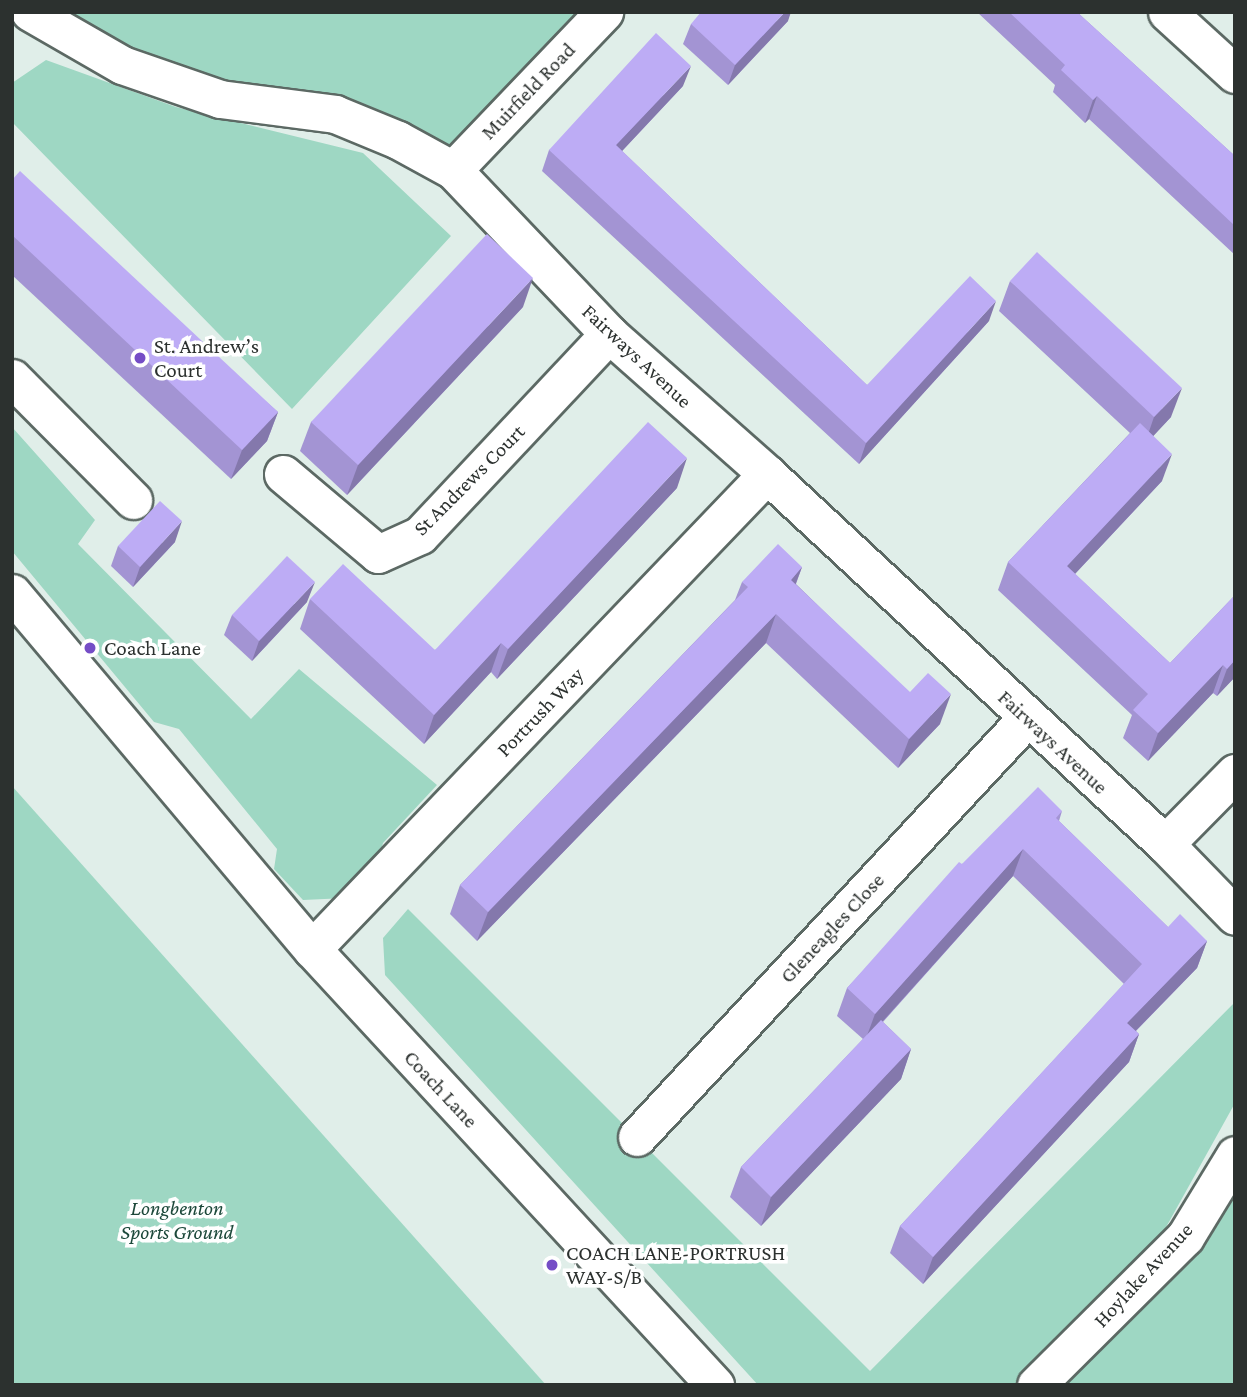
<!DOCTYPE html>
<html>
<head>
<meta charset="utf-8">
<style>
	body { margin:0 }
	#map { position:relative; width:1247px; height:1397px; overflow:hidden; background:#e0eee9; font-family:"Crimson Pro",serif }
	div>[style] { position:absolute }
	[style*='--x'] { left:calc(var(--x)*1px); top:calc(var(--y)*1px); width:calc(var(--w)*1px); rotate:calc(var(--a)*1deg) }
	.green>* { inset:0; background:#9ed7c3 }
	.roads { filter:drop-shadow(2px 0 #5c6964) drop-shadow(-2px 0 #5c6964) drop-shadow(0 2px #5c6964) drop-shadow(0 -2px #5c6964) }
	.minor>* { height:37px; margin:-18.5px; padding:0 18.5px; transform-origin:18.5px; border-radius:18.5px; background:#fff }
	.wall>* { inset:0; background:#a394d3 }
	.shaded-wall>* { inset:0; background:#8478ac }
	.building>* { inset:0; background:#bdacf5 }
	.dots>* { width:19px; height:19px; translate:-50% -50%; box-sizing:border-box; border:4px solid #fff; border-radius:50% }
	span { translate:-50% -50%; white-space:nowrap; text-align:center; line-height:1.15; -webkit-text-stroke:7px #fff; paint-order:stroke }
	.street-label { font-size:21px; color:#2c312f }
	.poi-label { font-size:21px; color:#2c312f }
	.left { translate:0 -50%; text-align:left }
	.park-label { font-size:21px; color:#1c483a; font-style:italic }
	.frame { position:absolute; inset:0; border:14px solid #2c312f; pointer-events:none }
</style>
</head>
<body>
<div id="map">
	<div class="green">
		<i style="clip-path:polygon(30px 12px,604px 12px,453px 170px,398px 140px,220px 99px)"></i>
		<i style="clip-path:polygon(46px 60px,176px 107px,363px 153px,451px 236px,292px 409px,12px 122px,12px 83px)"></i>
		<i style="clip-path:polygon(12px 427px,95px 520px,78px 544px,251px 719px,299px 669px,437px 785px,383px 843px,377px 867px,346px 898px,303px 900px,274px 869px,277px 849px,179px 729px,154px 722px,12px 551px)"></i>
		<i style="clip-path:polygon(12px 786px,546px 1385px,12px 1385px)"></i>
		<i style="clip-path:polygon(408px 909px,870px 1371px,1235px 1002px,1235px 1103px,1165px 1229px,1014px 1385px,758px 1385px,385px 975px,383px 938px)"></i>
		<i style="clip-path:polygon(1235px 1194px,1235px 1385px,1056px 1385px,1125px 1323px,1221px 1219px)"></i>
	</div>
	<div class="roads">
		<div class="minor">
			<i style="--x:30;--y:12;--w:106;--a:29.9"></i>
			<i style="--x:122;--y:65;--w:104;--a:19.1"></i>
			<i style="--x:220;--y:99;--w:116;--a:7.4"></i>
			<i style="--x:335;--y:114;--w:68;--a:22.4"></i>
			<i style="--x:398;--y:140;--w:63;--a:28.6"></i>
			<i style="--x:453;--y:170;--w:226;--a:46.4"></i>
			<i style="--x:609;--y:334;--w:211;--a:41.5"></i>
			<i style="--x:767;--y:474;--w:543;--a:42.91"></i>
			<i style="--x:1165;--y:844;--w:100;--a:45.8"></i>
			<i style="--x:1167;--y:12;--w:92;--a:42.4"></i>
			<i style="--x:453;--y:170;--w:219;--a:-46.3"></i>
			<i style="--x:12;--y:378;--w:172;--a:45.2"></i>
			<i style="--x:283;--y:474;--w:124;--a:40.1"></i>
			<i style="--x:378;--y:554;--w:46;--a:-24.3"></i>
			<i style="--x:420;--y:535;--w:276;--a:-46.8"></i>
			<i style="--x:12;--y:593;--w:466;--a:49.9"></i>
			<i style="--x:312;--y:949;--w:594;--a:47.25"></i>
			<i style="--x:1165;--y:844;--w:100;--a:-45.4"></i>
			<i style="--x:312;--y:949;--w:658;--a:-46.23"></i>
			<i style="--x:637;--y:1137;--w:571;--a:-47.06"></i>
			<i style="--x:1036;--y:1385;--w:210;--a:-44.8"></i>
			<i style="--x:1185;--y:1237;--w:96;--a:-58.6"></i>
		</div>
	</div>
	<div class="wall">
		<i style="clip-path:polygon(977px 12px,1077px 12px,1235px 156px,1235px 255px,1089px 119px,1085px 123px,1053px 92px,1055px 85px)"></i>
		<i style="clip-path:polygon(788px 21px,728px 85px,683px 44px,691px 24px)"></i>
		<i style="clip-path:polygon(683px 86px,622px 151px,867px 385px,989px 321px,859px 464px,542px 171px,549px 150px)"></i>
		<i style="clip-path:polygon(12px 180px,278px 412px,267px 441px,231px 479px,12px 275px)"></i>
		<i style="clip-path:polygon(1010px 281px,1171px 417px,1153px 436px,1162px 481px,1075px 574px,1170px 663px,1235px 595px,1235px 677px,1217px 696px,1213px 693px,1148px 761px,1123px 738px,1132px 715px,998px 590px,1008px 562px,1130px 433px,999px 311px)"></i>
		<i style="clip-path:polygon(523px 307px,347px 495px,300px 451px,311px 422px)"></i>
		<i style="clip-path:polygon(677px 488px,497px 679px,491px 672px,424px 744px,300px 629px,310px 599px,435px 650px)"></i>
		<i style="clip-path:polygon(175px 542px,133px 587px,111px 566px,118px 546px)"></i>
		<i style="clip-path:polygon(802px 567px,796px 584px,940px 724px,898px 768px,766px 643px,477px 941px,450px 914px,460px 885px,735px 600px,742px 582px)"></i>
		<i style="clip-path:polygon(307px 602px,252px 661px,224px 635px,232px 615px)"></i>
		<i style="clip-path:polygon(1062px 811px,1059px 821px,1168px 927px,1207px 941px,1197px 968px,1136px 1031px,1139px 1034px,1129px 1062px,923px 1284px,890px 1253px,900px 1226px,1124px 984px,1013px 876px,883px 1022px,911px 1049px,901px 1079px,761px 1226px,730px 1197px,741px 1167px,863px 1039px,837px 1016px,847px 988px,962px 864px)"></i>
	</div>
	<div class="shaded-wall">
		<i style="clip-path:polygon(785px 12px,791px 12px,788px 21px,728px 85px,735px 65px)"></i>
		<i style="clip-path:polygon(691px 66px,683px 86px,608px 166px,616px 145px)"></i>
		<i style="clip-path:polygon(1097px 96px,1089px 119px,1085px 123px,1093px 100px)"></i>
		<i style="clip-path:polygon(533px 278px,523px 307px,347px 495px,358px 465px)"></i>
		<i style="clip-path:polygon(996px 301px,989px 321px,859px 464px,866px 443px)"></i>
		<i style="clip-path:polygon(1182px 388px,1171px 417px,1144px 446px,1154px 417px)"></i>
		<i style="clip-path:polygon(278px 412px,267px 441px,231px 479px,242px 450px)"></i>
		<i style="clip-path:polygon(1172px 454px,1162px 481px,1057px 593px,1067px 566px)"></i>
		<i style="clip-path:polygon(687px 458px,677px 488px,497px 679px,508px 649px)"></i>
		<i style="clip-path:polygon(182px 521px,175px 542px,133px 587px,140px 567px)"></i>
		<i style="clip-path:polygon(802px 567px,791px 596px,791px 580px)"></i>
		<i style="clip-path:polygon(315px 582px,307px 602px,252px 661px,259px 641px)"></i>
		<i style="clip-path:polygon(776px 614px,766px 643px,477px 941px,488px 912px)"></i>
		<i style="clip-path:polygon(501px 643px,491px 672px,424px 744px,434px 715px)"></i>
		<i style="clip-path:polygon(1235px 660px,1235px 677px,1217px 696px,1227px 669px)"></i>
		<i style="clip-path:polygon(1223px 665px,1213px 693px,1148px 761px,1158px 733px)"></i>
		<i style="clip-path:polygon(951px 694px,940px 724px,898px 768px,909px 739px)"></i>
		<i style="clip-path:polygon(1023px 849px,1013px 876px,865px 1041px,875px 1014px)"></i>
		<i style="clip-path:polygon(1207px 941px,1197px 968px,1117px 1050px,1127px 1023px)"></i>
		<i style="clip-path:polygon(1139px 1034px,1129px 1062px,923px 1284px,933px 1257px)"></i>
		<i style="clip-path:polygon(911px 1049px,901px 1079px,761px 1226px,771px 1197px)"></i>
	</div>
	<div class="building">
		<i style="clip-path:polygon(701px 12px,785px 12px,735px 65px,691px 24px)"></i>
		<i style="clip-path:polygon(1009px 12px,1077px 12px,1235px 156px,1235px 226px,1097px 96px,1093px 100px,1061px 70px,1065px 65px)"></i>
		<i style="clip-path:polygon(656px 33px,691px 66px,616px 145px,867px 385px,970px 276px,996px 301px,866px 443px,549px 150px)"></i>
		<i style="clip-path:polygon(20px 171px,278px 412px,242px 450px,12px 235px,12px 180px)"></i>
		<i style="clip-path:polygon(487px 234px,533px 278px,358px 465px,311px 422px)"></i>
		<i style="clip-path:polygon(1037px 252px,1182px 388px,1154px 417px,1010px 281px)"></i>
		<i style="clip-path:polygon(648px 422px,687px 458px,508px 649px,501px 643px,434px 715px,310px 599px,343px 564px,435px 650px)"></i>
		<i style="clip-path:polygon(1140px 423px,1172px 454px,1067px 566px,1170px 663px,1235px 595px,1235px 660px,1227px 669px,1223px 665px,1158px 733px,1133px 710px,1148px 694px,1008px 562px)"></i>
		<i style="clip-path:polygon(160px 501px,182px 521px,140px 567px,118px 546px)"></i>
		<i style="clip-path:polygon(778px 544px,802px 567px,791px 580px,910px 692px,928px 673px,951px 694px,909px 739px,776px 614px,488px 912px,460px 885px,748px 587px,742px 582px)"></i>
		<i style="clip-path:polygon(287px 556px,315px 582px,259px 641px,232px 615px)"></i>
		<i style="clip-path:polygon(1038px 787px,1062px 811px,1056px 818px,1168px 927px,1180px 914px,1207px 941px,1127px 1023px,1139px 1034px,933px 1257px,900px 1226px,1142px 964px,1023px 849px,875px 1014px,847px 988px,959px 862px,962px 864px)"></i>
		<i style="clip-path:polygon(881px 1020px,911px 1049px,771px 1197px,741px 1167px)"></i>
	</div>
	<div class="dots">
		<i style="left:140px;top:358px;background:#754dc6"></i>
		<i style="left:90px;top:648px;background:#754dc6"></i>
		<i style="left:552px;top:1265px;background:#754dc6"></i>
	</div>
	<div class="street-label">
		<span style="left:528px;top:91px;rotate:-46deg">Muirfield Road</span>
		<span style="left:637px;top:356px;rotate:43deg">Fairways Avenue</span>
		<span style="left:469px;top:480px;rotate:-45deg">St Andrews Court</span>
		<span style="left:540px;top:712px;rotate:-46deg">Portrush Way</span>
		<span style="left:1053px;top:742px;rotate:43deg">Fairways Avenue</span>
		<span style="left:832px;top:928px;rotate:-47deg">Gleneagles Close</span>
		<span style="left:441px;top:1089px;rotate:47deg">Coach Lane</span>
		<span style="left:1143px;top:1275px;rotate:-47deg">Hoylake Avenue</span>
	</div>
	<div class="poi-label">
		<span class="left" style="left:154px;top:358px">St. Andrew’s<br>Court</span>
		<span class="left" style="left:104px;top:648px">Coach Lane</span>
		<span class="left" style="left:566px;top:1265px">COACH LANE-PORTRUSH<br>WAY-S/B</span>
	</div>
	<div class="park-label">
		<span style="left:177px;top:1220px">Longbenton<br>Sports Ground</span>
	</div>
	<div class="frame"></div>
</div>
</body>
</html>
